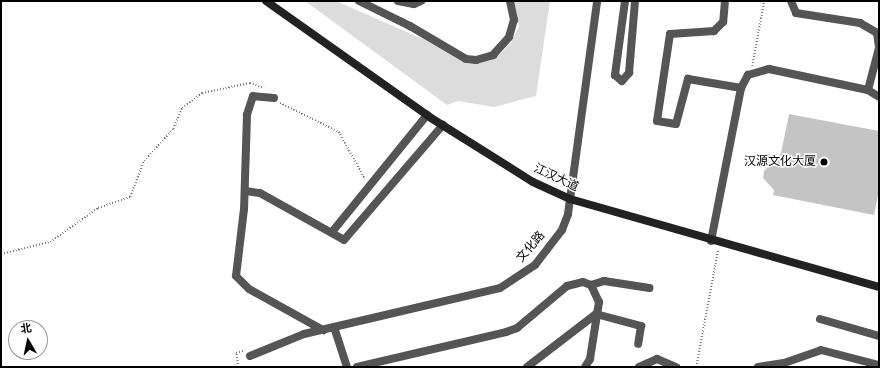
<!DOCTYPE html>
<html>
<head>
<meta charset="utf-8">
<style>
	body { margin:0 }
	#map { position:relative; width:880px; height:368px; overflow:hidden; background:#fff; font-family:"DejaVu Sans","Noto Sans SC",sans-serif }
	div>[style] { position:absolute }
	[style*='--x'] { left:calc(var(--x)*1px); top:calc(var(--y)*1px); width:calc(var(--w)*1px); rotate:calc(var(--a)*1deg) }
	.green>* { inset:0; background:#dcdcdc }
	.building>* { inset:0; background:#c4c4c4 }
	.path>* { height:1.5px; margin-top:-0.75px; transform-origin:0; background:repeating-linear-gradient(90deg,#777 0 1px,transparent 0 3px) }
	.minor>* { height:8px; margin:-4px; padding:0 4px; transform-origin:4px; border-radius:4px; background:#555 }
	.secondary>* { height:8px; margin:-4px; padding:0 4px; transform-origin:4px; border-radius:4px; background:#222 }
	.dots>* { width:11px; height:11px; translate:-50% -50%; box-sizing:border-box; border:2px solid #fff; border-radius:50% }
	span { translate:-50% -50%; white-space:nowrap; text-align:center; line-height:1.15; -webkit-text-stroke:3px #fff; paint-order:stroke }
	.poi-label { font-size:12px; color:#000 }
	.right { translate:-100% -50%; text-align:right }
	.street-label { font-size:12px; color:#000 }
	.frame { position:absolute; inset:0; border:2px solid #000; pointer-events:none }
	.north { position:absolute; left:8px; top:320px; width:40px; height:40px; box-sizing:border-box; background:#fff; border:1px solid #999; border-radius:50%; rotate:351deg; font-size:11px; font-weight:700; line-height:16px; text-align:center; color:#000 }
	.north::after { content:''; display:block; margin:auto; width:14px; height:18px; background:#000; clip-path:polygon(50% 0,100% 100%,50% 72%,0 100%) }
</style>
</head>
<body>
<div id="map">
	<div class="green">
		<i style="clip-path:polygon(305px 1px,336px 1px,425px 40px,466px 64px,475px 64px,495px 59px,511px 43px,519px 26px,514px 1px,550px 1px,536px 96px,494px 107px,458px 101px,447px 105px)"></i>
	</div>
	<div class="building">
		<i style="clip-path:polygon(789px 114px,879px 131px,879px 190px,874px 215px,773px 195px,774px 190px,763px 178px,764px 171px,781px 153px)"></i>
	</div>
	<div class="path">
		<i style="--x:752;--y:66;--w:66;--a:-79.5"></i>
		<i style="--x:280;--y:103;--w:66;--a:26.2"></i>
		<i style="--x:339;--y:132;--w:54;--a:61"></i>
		<i style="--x:1;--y:254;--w:50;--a:-13.8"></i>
		<i style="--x:50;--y:242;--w:59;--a:-35.3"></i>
		<i style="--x:98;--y:208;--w:34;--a:-19"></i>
		<i style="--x:130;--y:197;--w:39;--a:-69"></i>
		<i style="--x:144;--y:161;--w:43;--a:-47.8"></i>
		<i style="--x:173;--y:129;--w:23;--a:-67"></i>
		<i style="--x:182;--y:108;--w:25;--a:-37"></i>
		<i style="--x:202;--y:93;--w:49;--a:-11.8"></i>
		<i style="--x:250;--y:83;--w:15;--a:20"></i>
		<i style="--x:238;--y:367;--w:14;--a:-98"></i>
		<i style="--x:236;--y:353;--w:9;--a:-18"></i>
		<i style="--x:696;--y:367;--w:120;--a:-79.4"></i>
	</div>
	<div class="minor">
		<i style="--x:359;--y:1;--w:57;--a:26.1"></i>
		<i style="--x:410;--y:26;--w:65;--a:30.5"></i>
		<i style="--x:466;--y:59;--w:10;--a:6"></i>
		<i style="--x:476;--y:60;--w:18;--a:-16"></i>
		<i style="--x:493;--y:55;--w:24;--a:-48"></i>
		<i style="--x:509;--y:37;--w:18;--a:-74"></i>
		<i style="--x:514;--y:20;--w:19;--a:-102"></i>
		<i style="--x:398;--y:1;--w:16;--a:11"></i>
		<i style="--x:414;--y:4;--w:8;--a:-23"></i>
		<i style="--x:625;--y:1;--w:75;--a:97.7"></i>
		<i style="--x:615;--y:75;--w:9;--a:41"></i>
		<i style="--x:622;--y:81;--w:11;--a:-49"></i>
		<i style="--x:629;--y:73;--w:72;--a:-85.2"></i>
		<i style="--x:725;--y:1;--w:21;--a:95"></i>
		<i style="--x:723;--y:22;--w:13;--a:135"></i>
		<i style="--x:714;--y:31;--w:44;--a:176.1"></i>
		<i style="--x:670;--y:34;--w:88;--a:98.5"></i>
		<i style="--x:657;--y:121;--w:19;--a:9"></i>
		<i style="--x:676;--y:124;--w:47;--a:-75.1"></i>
		<i style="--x:688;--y:79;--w:54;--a:9.6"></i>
		<i style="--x:791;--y:1;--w:13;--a:67"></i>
		<i style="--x:796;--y:13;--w:65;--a:8.9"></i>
		<i style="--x:860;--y:23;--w:20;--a:30"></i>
		<i style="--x:877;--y:33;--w:15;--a:82"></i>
		<i style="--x:879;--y:48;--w:43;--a:104.7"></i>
		<i style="--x:274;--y:98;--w:21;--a:-175"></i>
		<i style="--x:253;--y:96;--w:20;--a:108"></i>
		<i style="--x:247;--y:115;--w:94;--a:91.8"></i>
		<i style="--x:244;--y:209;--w:67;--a:96.8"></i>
		<i style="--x:236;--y:276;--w:18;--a:45"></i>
		<i style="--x:249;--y:289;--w:85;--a:29"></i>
		<i style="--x:245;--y:191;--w:15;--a:8"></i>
		<i style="--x:260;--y:193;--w:96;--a:29.2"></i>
		<i style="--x:344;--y:240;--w:152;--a:-49.3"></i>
		<i style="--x:332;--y:232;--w:151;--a:-50.9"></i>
		<i style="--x:711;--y:241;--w:156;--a:-78.9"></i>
		<i style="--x:741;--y:88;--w:15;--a:-62"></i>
		<i style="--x:748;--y:75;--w:22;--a:-16"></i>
		<i style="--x:769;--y:69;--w:101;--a:12"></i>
		<i style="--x:868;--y:90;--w:13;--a:32"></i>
		<i style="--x:591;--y:285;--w:14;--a:-17"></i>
		<i style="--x:604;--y:281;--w:46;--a:8.8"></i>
		<i style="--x:820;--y:319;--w:61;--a:16.1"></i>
		<i style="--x:334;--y:327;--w:42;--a:72"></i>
		<i style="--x:250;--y:356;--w:58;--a:-22.2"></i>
		<i style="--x:304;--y:334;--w:201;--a:-13.2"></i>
		<i style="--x:500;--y:288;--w:42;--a:-33.3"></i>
		<i style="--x:535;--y:265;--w:44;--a:-52.4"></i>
		<i style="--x:562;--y:230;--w:17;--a:-69"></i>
		<i style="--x:568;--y:214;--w:215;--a:-82.2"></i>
		<i style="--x:357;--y:367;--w:153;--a:-13.2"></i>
		<i style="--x:506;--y:332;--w:12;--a:-20"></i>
		<i style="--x:517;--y:328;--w:65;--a:-40"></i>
		<i style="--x:567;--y:286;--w:16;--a:-14"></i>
		<i style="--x:583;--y:282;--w:9;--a:21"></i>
		<i style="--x:591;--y:285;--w:19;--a:65"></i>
		<i style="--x:599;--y:302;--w:58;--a:99"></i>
		<i style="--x:590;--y:359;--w:9;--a:122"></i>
		<i style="--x:527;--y:367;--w:87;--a:-37.5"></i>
		<i style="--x:596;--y:314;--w:47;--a:14.9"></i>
		<i style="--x:641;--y:326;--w:18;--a:99"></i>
		<i style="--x:639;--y:367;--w:20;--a:-24"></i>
		<i style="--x:657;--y:359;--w:21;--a:23"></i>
		<i style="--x:758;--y:367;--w:26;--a:-9"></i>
		<i style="--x:784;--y:363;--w:39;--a:-19"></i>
		<i style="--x:821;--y:350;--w:60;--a:14.5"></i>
	</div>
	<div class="secondary">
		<i style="--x:266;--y:1;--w:202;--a:35.3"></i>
		<i style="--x:431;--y:118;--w:120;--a:32.1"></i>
		<i style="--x:533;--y:182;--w:41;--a:24.7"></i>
		<i style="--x:570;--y:199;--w:321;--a:15.9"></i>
	</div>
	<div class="dots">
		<i style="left:824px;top:162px;background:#000"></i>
	</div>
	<div class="poi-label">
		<span class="right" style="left:816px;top:162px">汉源文化大厦</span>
	</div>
	<div class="street-label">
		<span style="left:556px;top:178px;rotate:25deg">江汉大道</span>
		<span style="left:531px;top:247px;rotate:-49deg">文化路</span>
	</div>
	<div class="frame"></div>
	<div class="north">北</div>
</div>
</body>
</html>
